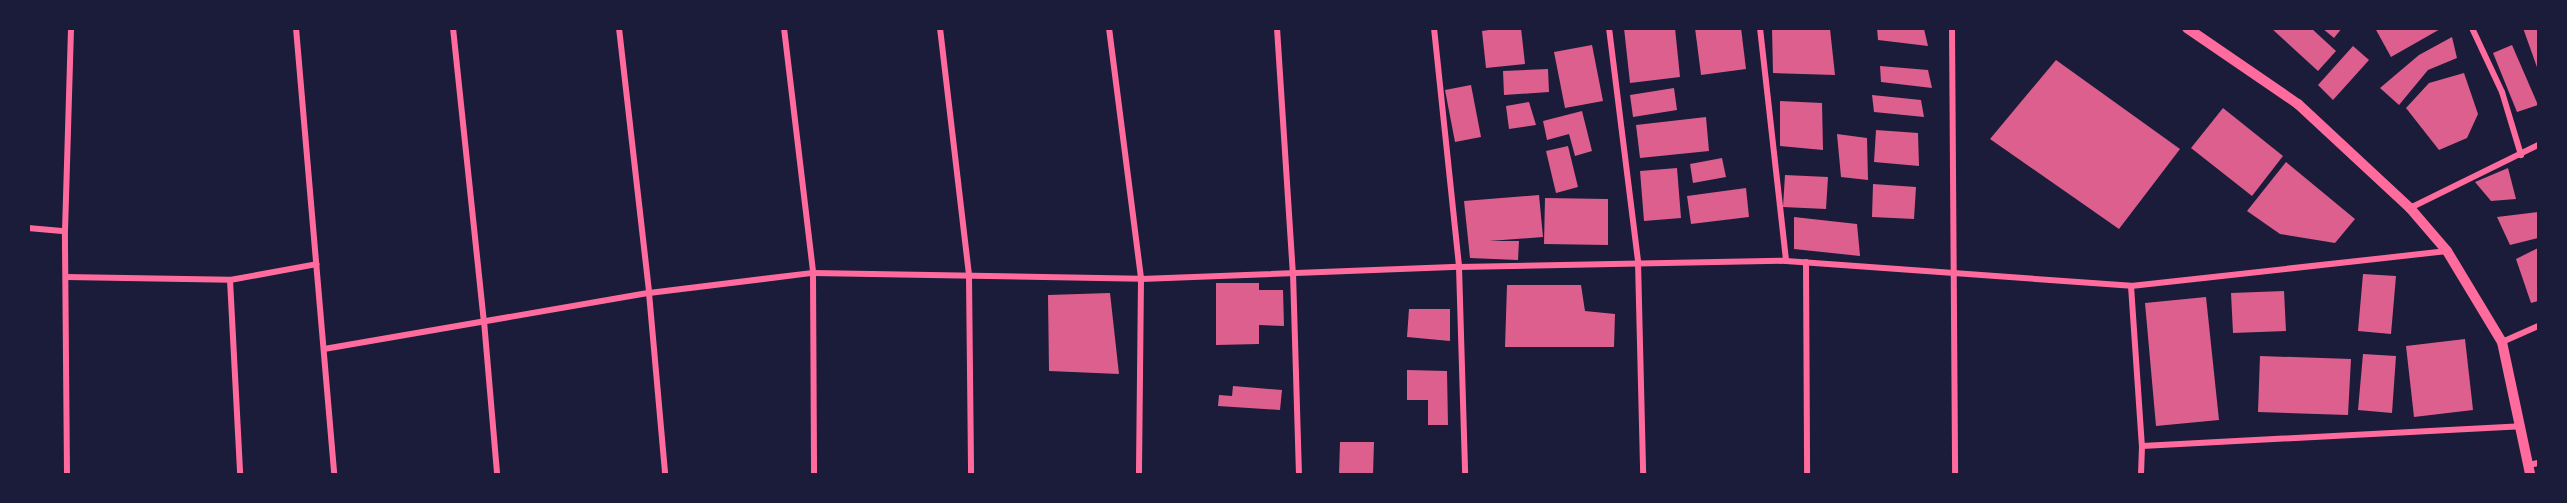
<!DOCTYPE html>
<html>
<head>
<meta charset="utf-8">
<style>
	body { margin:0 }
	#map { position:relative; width:2567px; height:503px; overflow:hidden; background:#1b1b3a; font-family:"Nunito Sans",sans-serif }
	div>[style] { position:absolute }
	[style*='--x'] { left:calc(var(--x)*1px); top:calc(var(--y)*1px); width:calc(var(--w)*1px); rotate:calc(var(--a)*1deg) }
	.building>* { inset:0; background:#dd5f8e }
	.minor>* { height:6px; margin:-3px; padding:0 3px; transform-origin:3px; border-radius:3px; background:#ff6b9d }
	.tertiary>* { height:10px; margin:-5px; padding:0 5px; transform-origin:5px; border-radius:5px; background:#ff6b9d }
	span { translate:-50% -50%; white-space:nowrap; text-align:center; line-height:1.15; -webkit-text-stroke:4.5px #1b1b3a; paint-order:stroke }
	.frame { position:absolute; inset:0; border:30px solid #1b1b3a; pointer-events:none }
</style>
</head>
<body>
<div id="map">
	<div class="building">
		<i style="clip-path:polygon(1502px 28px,1521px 28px,1525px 64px,1486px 68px,1482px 31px)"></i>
		<i style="clip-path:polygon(1624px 28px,1675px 28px,1680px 77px,1630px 83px)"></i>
		<i style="clip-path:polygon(1695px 28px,1741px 28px,1746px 69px,1701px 75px)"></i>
		<i style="clip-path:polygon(1772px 28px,1830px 29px,1835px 75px,1773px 73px)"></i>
		<i style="clip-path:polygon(1877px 28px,1924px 29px,1928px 46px,1878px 40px)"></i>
		<i style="clip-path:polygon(2271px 28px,2311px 28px,2336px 51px,2318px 71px)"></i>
		<i style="clip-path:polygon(2322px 28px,2342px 28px,2334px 38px)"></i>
		<i style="clip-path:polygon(2375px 28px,2442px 28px,2391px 57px)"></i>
		<i style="clip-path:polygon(2523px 28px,2538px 28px,2538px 70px)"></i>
		<i style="clip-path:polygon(2452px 37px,2457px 58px,2428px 70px,2399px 105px,2380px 88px,2419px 55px)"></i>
		<i style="clip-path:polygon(1592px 45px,1603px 101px,1565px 108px,1554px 52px)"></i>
		<i style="clip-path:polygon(2512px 45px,2538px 105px,2517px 112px,2493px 53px)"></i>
		<i style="clip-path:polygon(2353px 46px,2369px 60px,2333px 100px,2318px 85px)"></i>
		<i style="clip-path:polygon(2056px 60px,2180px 149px,2119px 229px,1990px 139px)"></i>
		<i style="clip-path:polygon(1880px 66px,1928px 70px,1932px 88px,1881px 82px)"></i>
		<i style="clip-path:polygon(1548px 69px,1549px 92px,1504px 95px,1503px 71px)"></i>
		<i style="clip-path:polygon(2464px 73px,2478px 114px,2467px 138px,2439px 150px,2406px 108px,2429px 83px)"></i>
		<i style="clip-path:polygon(1471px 85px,1481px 137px,1455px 142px,1445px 90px)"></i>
		<i style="clip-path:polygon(1674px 88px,1677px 110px,1633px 117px,1630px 95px)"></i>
		<i style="clip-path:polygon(1872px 95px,1921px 100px,1924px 117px,1874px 112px)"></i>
		<i style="clip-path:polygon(1780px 101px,1822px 103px,1823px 150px,1780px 146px)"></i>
		<i style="clip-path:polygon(1529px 102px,1536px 125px,1509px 129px,1506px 106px)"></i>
		<i style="clip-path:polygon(2223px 108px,2283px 156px,2252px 196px,2191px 148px)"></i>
		<i style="clip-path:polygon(1582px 111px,1592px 151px,1575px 156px,1569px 134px,1547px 140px,1543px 121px)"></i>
		<i style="clip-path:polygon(1706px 117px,1709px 151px,1640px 158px,1636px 125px)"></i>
		<i style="clip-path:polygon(1876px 130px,1918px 133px,1919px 166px,1874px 162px)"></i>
		<i style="clip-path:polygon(1837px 134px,1867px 138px,1868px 180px,1841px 177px)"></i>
		<i style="clip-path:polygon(1568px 146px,1578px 187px,1556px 193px,1546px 151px)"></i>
		<i style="clip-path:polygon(1722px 158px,1726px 177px,1693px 183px,1690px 164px)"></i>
		<i style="clip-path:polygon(2286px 162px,2355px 219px,2335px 243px,2280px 234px,2247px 211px)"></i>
		<i style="clip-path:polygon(1677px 168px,1681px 218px,1644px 221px,1640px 171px)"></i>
		<i style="clip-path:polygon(2508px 168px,2516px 199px,2491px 201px,2475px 182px)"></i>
		<i style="clip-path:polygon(1785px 175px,1828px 177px,1826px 209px,1783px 207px)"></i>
		<i style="clip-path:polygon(1873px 184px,1916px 187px,1914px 219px,1872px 217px)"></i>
		<i style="clip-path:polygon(1746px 188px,1749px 217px,1691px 224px,1687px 196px)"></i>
		<i style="clip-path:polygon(1539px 195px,1543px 237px,1489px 241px,1519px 241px,1518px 260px,1470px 258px,1464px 201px)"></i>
		<i style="clip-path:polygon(1545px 198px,1608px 199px,1608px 245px,1544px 244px)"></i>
		<i style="clip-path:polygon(2538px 212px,2538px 238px,2510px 245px,2497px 217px)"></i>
		<i style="clip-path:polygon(1794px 217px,1857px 224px,1860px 256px,1794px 249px)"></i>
		<i style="clip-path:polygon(2538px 248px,2538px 301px,2531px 303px,2516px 259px)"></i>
		<i style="clip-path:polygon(2363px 274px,2396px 276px,2391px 334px,2358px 331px)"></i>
		<i style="clip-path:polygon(1216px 283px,1259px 283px,1259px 290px,1283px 290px,1284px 326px,1259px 325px,1259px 344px,1216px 345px)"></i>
		<i style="clip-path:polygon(1507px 285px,1581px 285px,1585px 311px,1615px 314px,1614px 347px,1505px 347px)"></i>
		<i style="clip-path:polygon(2284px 291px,2286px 331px,2233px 333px,2231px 293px)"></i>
		<i style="clip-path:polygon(1110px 293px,1119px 374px,1049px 371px,1048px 295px)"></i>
		<i style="clip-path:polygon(2206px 297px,2219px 420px,2156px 426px,2145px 303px)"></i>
		<i style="clip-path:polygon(1409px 309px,1450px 309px,1450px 341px,1407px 337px)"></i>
		<i style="clip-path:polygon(2465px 339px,2473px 410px,2414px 417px,2406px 346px)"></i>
		<i style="clip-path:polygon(2363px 354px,2396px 356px,2392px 413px,2358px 410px)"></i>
		<i style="clip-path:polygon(2260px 356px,2351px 359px,2348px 415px,2258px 412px)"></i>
		<i style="clip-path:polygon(1407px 370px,1447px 371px,1448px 425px,1428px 425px,1428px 400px,1407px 400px)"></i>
		<i style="clip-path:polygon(1233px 386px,1282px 390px,1280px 410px,1218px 406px,1219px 395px,1232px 396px)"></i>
		<i style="clip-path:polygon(1340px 442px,1374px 442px,1373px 474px,1339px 474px)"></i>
	</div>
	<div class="minor">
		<i style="--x:296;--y:28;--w:448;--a:85.1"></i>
		<i style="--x:453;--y:28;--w:295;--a:84"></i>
		<i style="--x:484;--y:321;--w:154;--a:85.1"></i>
		<i style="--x:619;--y:28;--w:267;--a:83.5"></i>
		<i style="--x:649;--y:293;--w:182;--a:84.9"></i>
		<i style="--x:784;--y:28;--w:247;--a:83.2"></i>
		<i style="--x:813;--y:273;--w:201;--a:89.7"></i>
		<i style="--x:940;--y:28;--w:250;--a:83.3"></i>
		<i style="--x:969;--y:276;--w:198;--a:89.4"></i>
		<i style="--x:1109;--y:28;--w:253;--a:82.7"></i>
		<i style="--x:1141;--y:279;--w:195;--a:90.6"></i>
		<i style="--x:1277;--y:28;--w:246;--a:86.3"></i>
		<i style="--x:1293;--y:273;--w:201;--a:88.3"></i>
		<i style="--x:1434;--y:28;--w:240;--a:84"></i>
		<i style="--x:1459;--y:267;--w:207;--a:88.3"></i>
		<i style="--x:1609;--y:28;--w:236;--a:82.9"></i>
		<i style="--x:1638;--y:262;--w:212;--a:88.6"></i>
		<i style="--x:1760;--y:28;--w:234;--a:83.6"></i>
		<i style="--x:1952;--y:28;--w:446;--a:89.6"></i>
		<i style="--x:2472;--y:28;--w:71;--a:64.9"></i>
		<i style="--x:2502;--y:92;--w:66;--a:73.2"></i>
		<i style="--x:2410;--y:208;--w:143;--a:-26.2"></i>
		<i style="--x:28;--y:228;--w:37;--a:5"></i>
		<i style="--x:1806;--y:262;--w:212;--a:89.7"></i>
		<i style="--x:66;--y:277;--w:164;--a:1"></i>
		<i style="--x:230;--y:280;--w:88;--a:-10.4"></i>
		<i style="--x:230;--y:280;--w:194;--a:87"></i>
		<i style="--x:2131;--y:286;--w:160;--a:86.1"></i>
		<i style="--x:2142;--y:446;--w:28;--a:92"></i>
		<i style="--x:2502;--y:342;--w:39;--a:-24"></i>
		<i style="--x:324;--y:349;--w:330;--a:-9.8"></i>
		<i style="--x:649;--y:293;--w:165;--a:-7"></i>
		<i style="--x:813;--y:273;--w:328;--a:1"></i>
		<i style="--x:1141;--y:279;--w:318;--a:-2.2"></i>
		<i style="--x:1459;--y:267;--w:327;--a:-1.1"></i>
		<i style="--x:1786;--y:261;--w:346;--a:4.1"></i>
		<i style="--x:2131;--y:286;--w:318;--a:-6.3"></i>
		<i style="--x:2142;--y:446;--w:379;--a:-3"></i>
		<i style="--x:2529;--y:465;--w:9;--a:-13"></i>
		<i style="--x:67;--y:474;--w:243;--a:-90.5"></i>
		<i style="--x:65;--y:231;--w:203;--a:-88.3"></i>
	</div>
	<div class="tertiary">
		<i style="--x:2187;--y:28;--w:135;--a:34.4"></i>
		<i style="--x:2298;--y:104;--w:153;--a:42.9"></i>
		<i style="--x:2410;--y:208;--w:57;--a:49.3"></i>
		<i style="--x:2447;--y:251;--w:106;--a:58.9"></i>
		<i style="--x:2502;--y:342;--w:135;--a:78"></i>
	</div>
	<div class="frame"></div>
</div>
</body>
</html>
